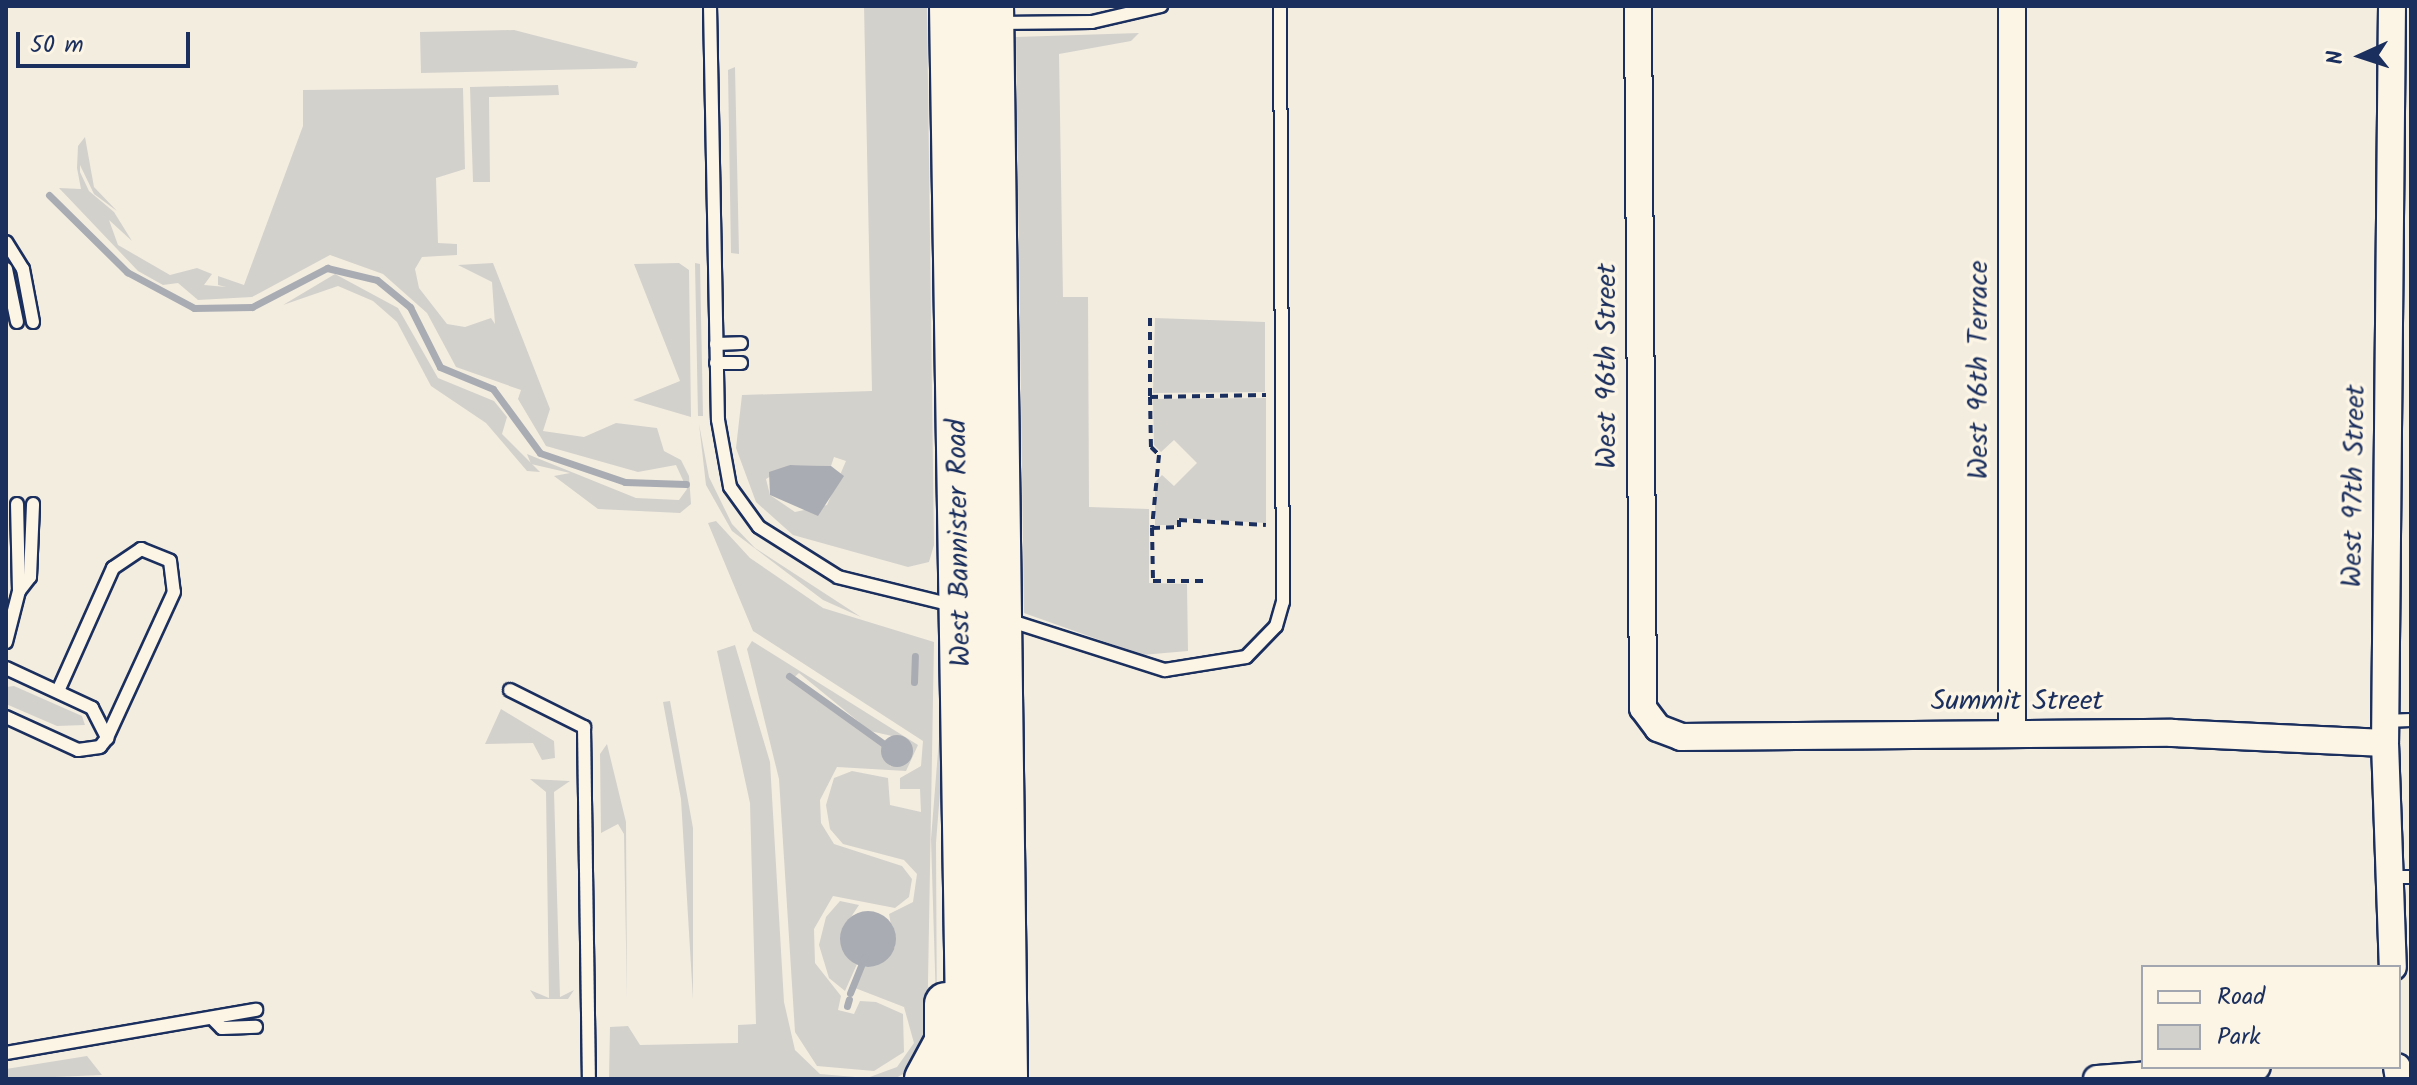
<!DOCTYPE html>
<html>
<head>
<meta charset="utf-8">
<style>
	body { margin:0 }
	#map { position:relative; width:2417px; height:1085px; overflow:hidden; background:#f3ede0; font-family:Kalam,sans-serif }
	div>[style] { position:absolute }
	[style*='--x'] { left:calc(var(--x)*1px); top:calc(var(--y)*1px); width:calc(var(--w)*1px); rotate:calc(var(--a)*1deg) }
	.green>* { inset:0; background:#d3d1cc }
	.water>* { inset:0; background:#a9acb3 }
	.round { border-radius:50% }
	.stream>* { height:7px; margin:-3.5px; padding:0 3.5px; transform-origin:3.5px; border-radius:3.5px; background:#a9acb3 }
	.path>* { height:4px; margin-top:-2px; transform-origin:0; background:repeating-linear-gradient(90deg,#1b2f5e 0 8px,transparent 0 14px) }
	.roads { filter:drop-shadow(2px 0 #1b2f5e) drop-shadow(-2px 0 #1b2f5e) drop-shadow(0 2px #1b2f5e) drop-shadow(0 -2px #1b2f5e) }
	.service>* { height:12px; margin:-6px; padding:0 6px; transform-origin:6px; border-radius:6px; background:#fcf5e5 }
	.minor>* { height:26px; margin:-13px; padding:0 13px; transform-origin:13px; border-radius:13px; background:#fcf5e5 }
	.primary>* { height:42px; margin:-21px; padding:0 21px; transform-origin:21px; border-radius:21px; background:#fcf5e5 }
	span { translate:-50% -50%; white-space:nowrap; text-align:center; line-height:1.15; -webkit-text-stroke:7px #fcf5e5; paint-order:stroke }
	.street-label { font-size:28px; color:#1b2f5e }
	.frame { position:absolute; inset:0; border:8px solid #1b2f5e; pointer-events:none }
	.legend { position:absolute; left:2141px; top:965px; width:260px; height:104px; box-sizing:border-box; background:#fcf5e5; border:2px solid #a2a6af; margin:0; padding:10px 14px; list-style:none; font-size:24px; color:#1b2f5e }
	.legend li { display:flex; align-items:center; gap:16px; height:40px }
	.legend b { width:40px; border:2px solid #a2a6af }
	.north { position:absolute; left:2321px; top:16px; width:80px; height:80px; -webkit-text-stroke:6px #fcf5e5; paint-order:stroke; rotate:267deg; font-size:22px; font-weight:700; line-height:32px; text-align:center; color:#1b2f5e }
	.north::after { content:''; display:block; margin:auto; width:28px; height:36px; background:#1b2f5e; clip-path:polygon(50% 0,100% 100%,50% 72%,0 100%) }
	.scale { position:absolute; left:16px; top:32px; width:174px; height:36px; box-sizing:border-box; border:4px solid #1b2f5e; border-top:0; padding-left:10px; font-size:24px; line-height:28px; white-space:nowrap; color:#1b2f5e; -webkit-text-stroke:6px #fcf5e5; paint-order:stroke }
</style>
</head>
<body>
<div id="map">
	<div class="green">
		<i style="clip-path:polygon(evenodd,864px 6px,927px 6px,934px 545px,929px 562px,908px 567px,793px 535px,756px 502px,736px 448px,742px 395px,872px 391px,864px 6px,834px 457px,846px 461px,827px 505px,795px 512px,770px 495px,766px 479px,790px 465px,831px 466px,834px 457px)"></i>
		<i style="clip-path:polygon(514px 30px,638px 62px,636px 68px,421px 73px,420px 32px)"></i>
		<i style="clip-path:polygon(1139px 33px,1131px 41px,1059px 54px,1063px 297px,1088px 297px,1089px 507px,1149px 509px,1149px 583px,1187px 584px,1188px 651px,1142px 655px,1024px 613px,1016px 37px)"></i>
		<i style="clip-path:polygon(735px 67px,739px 254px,731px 253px,728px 70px)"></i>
		<i style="clip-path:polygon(558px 85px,559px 95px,489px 97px,490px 182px,473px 182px,470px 87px)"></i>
		<i style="clip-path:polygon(463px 88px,465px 169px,436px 178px,438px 243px,457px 244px,457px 255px,422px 257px,415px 269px,419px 288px,447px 324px,465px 327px,491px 318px,495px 324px,492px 282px,458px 265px,493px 263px,550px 409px,543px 431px,584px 437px,616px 423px,657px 428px,664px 451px,681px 460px,689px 476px,691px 504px,680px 513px,598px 509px,554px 476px,570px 473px,531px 464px,527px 454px,636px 498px,679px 500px,687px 489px,676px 465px,638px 472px,546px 446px,518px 399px,521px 390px,456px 367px,427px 313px,383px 274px,330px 255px,252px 297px,198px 300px,178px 283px,163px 285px,138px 271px,59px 188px,81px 189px,77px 168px,78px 146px,85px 137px,94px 187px,117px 211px,94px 194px,80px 165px,80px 172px,89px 191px,114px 212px,132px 241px,109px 220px,118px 245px,170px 275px,197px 268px,212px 274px,204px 285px,226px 287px,218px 285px,218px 276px,244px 285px,303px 126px,303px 90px)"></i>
		<i style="clip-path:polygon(679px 263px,689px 270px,691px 417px,633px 400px,680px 381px,634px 264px)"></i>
		<i style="clip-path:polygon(695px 263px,700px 264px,703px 416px,698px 416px)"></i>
		<i style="clip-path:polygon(335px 274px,398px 308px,438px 378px,494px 401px,507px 417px,502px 434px,540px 472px,527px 471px,486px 423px,431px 386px,397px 322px,373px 301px,338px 286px,283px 305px)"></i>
		<i style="clip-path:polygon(1155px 318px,1265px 322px,1265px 392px,1153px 393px)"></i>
		<i style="clip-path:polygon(1266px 398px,1266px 523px,1178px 518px,1178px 525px,1155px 525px,1155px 482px,1162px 475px,1174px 486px,1197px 463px,1174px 440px,1161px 452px,1154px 445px,1153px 399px)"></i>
		<i style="clip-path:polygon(699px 424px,709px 477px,732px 524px,755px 548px,861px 617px,823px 600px,732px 531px,706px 485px)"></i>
		<i style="clip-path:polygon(716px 521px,750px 558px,823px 608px,934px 642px,927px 1039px,907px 1072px,894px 1079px,609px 1079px,610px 1027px,628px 1026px,640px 1045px,738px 1043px,738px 1025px,756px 1024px,750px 803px,717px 651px,735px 645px,770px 762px,784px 1002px,795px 1050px,820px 1074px,867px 1078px,897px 1067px,914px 1043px,904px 1007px,855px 988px,864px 967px,880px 964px,895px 947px,889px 914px,913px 902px,917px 874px,904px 860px,843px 844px,830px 829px,826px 805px,834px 778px,852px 771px,888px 778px,890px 805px,921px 812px,920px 789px,900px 789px,900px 778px,921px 766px,923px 741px,753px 631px,708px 523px)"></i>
		<i style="clip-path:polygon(evenodd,752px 641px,918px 745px,906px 771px,837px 767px,820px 800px,821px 823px,834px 844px,902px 866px,912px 879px,909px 897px,895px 908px,833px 896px,814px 929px,815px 963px,841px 996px,838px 1010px,854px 1014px,860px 1001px,876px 1002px,903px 1014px,904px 1052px,874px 1071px,817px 1066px,795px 1032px,779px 779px,747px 649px,752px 641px,799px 673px,870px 731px,892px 736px,891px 767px,883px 747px,790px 681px,799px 673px)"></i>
		<i style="clip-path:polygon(14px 686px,82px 716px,85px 725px,57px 726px,6px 704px,6px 687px)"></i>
		<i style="clip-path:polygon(670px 701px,693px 828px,693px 999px,681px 799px,663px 702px)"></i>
		<i style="clip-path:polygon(501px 709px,554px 741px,555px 758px,542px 760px,533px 743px,485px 744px)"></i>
		<i style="clip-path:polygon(941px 714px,946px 717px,936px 843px,937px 1035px,931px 839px)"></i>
		<i style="clip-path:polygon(607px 744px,626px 822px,627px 1000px,624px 834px,618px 824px,601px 833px,600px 754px)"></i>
		<i style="clip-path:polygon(530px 779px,570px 781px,554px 792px,560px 997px,574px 990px,568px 999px,536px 999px,530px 990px,549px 998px,546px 792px)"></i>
		<i style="clip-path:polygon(840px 901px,859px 905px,843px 929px,857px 964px,845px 991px,829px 978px,819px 945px,826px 917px)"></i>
		<i style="clip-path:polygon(87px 1056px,102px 1075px,6px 1079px,6px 1069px)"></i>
	</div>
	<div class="water">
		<i style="clip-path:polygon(790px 465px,831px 466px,844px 476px,818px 516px,770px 495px,769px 472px)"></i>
		<i class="round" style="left:881px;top:735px;width:32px;height:32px"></i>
		<i class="round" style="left:840px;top:911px;width:56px;height:56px"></i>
	</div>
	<div class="stream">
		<i style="--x:49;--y:195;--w:110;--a:44.6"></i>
		<i style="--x:127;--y:272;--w:76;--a:28.2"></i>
		<i style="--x:194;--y:308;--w:58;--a:-1"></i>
		<i style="--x:252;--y:307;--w:85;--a:-27.5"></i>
		<i style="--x:327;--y:268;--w:51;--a:13.5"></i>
		<i style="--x:377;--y:280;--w:43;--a:39.3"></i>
		<i style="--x:410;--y:307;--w:67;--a:63.4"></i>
		<i style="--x:440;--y:367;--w:57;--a:22.5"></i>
		<i style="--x:493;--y:389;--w:79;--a:53.7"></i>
		<i style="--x:540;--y:453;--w:90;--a:18.8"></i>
		<i style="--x:625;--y:482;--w:61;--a:1.9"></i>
		<i style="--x:789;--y:676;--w:117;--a:35.6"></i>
		<i style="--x:914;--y:682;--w:26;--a:-88"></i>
		<i style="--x:850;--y:993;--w:38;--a:-68"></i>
		<i style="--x:847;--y:1006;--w:7;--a:-74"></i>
	</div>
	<div class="path">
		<i style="--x:1150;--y:318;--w:79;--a:90"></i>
		<i style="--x:1150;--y:397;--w:116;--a:-1"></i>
		<i style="--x:1150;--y:397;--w:50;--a:88.9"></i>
		<i style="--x:1151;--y:447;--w:11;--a:45"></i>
		<i style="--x:1159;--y:455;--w:73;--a:95.5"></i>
		<i style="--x:1152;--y:528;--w:27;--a:-2"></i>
		<i style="--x:1179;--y:527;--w:7;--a:-90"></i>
		<i style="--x:1179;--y:520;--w:87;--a:3.3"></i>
		<i style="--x:1152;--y:528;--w:53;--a:88.9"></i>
		<i style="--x:1153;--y:581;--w:52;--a:0"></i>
	</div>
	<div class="roads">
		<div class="service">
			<i style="--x:710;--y:6;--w:414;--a:88.9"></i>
			<i style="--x:718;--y:420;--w:68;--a:79.8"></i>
			<i style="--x:730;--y:487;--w:49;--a:54.1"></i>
			<i style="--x:759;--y:527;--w:93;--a:32.3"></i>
			<i style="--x:838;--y:577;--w:122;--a:13.8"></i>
			<i style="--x:998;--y:23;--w:94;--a:-0.6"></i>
			<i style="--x:1092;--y:22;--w:71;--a:-13.1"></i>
			<i style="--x:6;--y:242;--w:32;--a:58"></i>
			<i style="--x:23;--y:269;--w:54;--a:79.3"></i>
			<i style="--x:6;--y:269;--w:54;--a:78.3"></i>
			<i style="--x:716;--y:344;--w:25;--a:-2"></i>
			<i style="--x:716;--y:363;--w:25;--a:0"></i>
			<i style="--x:19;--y:591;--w:18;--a:-52"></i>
			<i style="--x:30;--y:577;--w:73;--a:-87.6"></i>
			<i style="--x:1008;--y:620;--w:165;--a:17.7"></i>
			<i style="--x:1165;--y:670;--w:82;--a:-9.1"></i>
			<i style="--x:1246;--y:657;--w:43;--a:-45.9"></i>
			<i style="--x:1276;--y:626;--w:25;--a:-74"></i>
			<i style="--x:1283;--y:602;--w:596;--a:-90.29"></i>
			<i style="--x:6;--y:642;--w:53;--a:-75.7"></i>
			<i style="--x:19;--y:591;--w:87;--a:-91.3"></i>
			<i style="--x:6;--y:668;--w:95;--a:24.9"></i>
			<i style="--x:92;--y:708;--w:34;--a:63"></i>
			<i style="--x:107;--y:738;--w:11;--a:128"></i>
			<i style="--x:100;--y:747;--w:22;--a:172"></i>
			<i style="--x:78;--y:750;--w:79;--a:-155.4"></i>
			<i style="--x:510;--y:690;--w:83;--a:26.6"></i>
			<i style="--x:584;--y:727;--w:352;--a:89.2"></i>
			<i style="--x:58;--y:691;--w:135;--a:-65.9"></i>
			<i style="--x:113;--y:568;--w:34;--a:-34"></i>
			<i style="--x:141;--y:549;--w:31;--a:22"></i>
			<i style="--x:170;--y:561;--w:31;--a:83"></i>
			<i style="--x:174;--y:592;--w:161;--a:114.7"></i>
			<i style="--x:2385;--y:721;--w:26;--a:-2"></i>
			<i style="--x:2389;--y:877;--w:22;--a:0"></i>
			<i style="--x:212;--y:1018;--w:14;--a:45"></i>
			<i style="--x:222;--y:1028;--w:34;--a:-2"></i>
			<i style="--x:6;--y:1053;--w:254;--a:-9.8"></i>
		</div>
		<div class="minor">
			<i style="--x:1638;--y:6;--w:702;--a:89.59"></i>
			<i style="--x:1643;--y:708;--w:25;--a:53"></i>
			<i style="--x:1658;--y:728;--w:25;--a:21"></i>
			<i style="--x:1681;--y:737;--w:491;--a:-0.5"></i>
			<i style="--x:2172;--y:733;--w:213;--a:2.7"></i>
			<i style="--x:2012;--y:6;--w:728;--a:90"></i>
			<i style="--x:2392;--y:6;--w:737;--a:90.54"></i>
			<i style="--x:2385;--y:743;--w:224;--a:88"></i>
			<i style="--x:2397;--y:1067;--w:12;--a:81"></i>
			<i style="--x:2097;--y:1079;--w:160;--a:-4.3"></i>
		</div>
		<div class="primary">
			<i style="--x:951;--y:6;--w:1073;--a:89.09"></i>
			<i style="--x:992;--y:6;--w:1073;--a:89.25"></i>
			<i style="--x:926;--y:1079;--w:42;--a:-61.6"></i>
			<i style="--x:946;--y:1042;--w:38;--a:-90"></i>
		</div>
	</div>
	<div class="street-label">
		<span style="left:1608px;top:366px;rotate:-90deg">West 96th Street</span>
		<span style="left:1980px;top:370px;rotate:-90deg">West 96th Terrace</span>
		<span style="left:2355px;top:486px;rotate:-89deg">West 97th Street</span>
		<span style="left:960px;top:543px;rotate:-91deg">West Bannister Road</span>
		<span style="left:2017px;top:702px">Summit Street</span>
	</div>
	<div class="frame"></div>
	<ul class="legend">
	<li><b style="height:10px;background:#fcf5e5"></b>Road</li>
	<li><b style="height:22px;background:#d3d1cc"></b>Park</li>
	</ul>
	<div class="north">N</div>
	<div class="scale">50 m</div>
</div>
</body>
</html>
